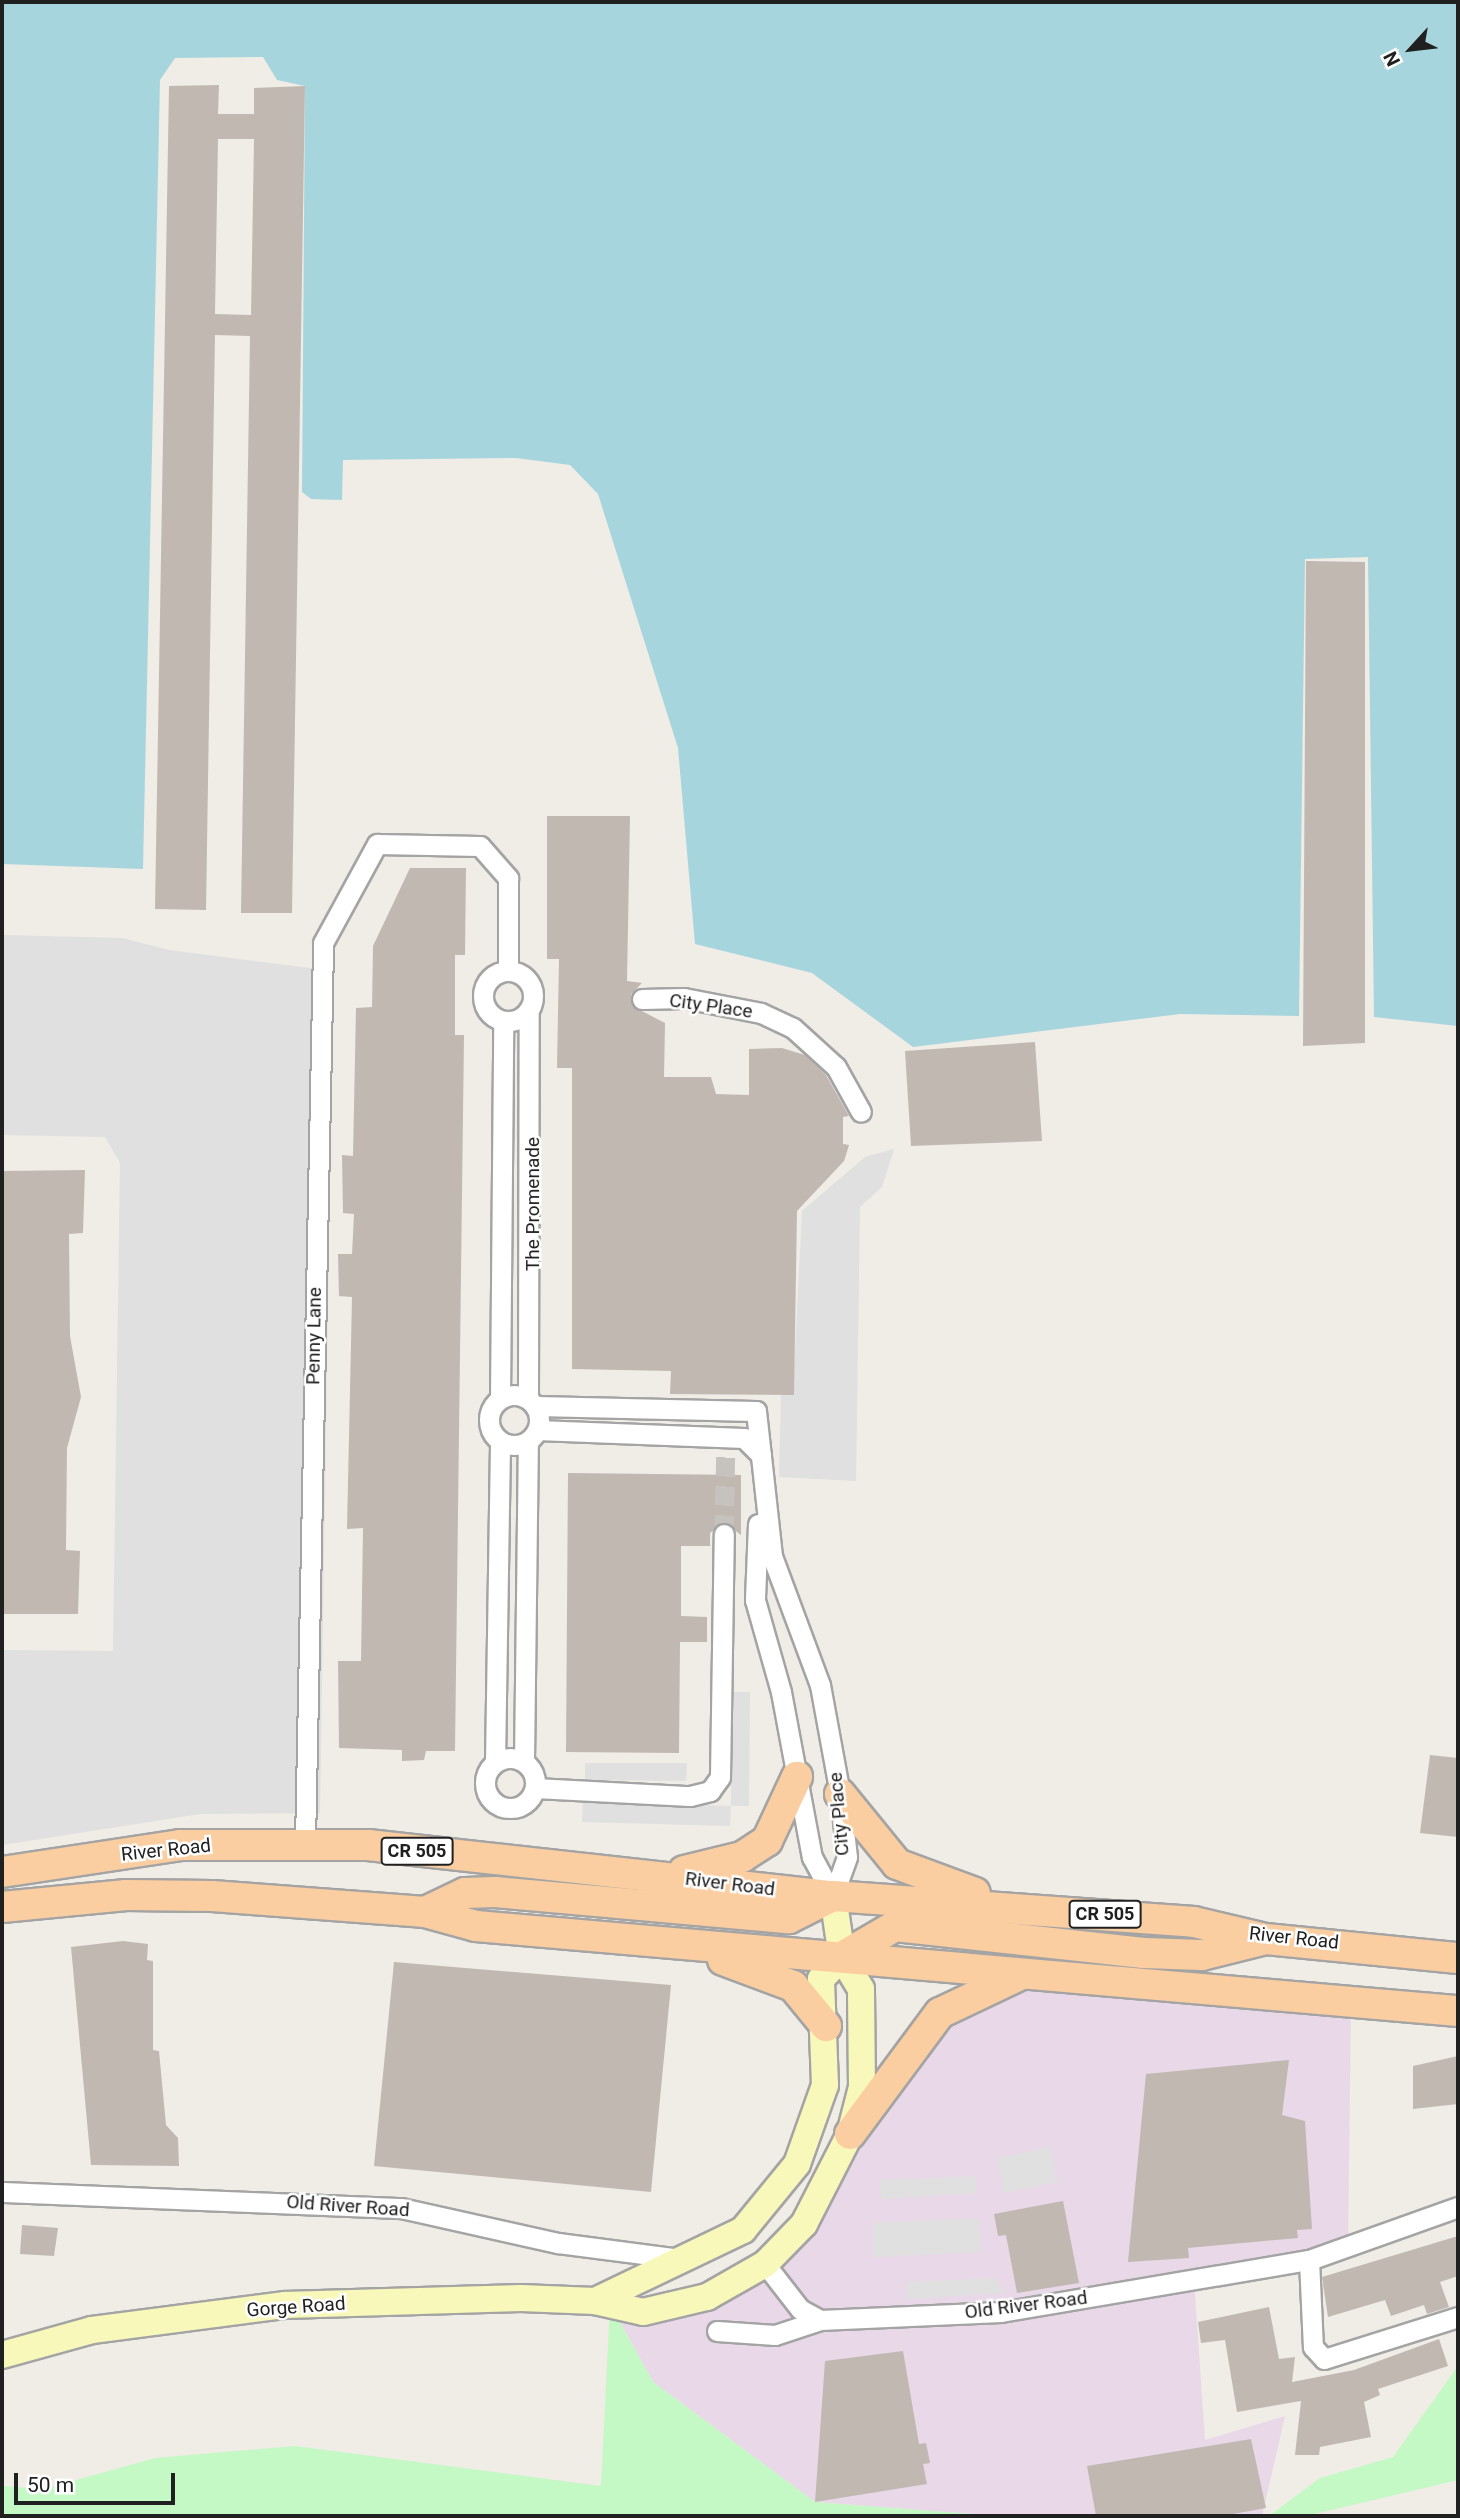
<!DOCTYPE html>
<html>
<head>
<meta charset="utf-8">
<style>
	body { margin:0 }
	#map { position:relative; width:1460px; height:2518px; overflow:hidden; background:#f0ece6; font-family:Roboto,sans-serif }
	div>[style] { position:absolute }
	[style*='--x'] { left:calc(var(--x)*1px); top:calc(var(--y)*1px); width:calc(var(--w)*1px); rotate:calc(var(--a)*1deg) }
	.industrial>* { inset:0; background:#e9d8e7 }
	.park>* { inset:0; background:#c4f9c5 }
	.parking>* { inset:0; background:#e0e0e0 }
	.water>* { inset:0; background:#a7d5dd }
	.building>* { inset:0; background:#c1b8b2 }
	.minor-tunnel>* { height:19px; margin-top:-9.5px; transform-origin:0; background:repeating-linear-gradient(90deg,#c6c3be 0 19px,transparent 0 29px) }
	.roads { filter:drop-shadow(2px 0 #a4a4a4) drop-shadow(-2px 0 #a4a4a4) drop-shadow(0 2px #a4a4a4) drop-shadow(0 -2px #a4a4a4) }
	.minor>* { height:19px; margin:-9.5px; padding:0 9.5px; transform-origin:9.5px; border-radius:9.5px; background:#fff }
	.minor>.ring { margin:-9.5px; padding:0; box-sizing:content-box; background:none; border:19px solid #fff; border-radius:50% }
	.secondary>* { height:26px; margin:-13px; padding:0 13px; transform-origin:13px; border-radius:13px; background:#f9f8bb }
	.primary>* { height:30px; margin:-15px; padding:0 15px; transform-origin:15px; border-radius:15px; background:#fbcea1 }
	span { translate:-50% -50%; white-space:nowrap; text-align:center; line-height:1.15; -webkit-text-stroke:5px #fff; paint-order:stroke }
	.shield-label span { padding:2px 5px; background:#fff; border:2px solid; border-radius:5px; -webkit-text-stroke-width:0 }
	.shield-label { font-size:18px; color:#202020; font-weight:700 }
	.street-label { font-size:19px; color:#202020 }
	.frame { position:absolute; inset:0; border:4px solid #202020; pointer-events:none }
	.north { position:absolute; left:1376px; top:14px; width:70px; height:70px; -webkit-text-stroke:5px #fff; paint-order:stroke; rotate:243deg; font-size:19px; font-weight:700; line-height:28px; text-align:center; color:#202020 }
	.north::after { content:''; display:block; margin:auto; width:24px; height:32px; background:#202020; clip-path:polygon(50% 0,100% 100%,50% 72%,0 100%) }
	.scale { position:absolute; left:14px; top:2473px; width:161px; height:32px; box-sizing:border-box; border:4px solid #202020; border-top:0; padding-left:9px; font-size:21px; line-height:24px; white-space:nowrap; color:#202020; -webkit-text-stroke:5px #fff; paint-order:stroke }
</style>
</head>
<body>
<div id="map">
	<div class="industrial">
		<i style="clip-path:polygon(1024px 1974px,1351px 2001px,1348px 2245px,1194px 2280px,1205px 2440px,1285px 2416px,1262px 2516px,998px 2516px,815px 2502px,653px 2382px,610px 2304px,643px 2312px,765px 2264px,940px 2013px)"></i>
	</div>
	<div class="park">
		<i style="clip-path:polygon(610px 2304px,653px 2382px,815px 2502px,998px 2516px,2px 2516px,2px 2486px,44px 2489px,155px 2458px,295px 2446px,601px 2486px)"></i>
		<i style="clip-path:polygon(1458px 2366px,1458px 2480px,1306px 2516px,1269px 2516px,1320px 2478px,1393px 2457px)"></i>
	</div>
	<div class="parking">
		<i style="clip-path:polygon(2px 935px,122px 938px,169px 950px,333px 971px,320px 1813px,200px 1814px,2px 1845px,2px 1650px,113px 1651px,120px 1163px,105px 1137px,2px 1135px)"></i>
		<i style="clip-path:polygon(894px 1149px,882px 1187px,860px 1207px,856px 1481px,779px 1477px,781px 1394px,793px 1393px,802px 1211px,865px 1157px)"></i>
		<i style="clip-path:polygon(732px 1692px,750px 1692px,749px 1806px,731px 1806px,730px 1826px,582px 1822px,583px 1802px,731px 1806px)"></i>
		<i style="clip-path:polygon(585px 1763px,687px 1763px,686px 1781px,585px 1780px)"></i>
		<i style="clip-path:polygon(1051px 2147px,1057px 2182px,1003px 2193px,998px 2158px)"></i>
		<i style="clip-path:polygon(976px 2176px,976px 2193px,881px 2199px,880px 2180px)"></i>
		<i style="clip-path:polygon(978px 2218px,981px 2252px,873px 2257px,873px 2223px)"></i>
		<i style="clip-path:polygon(995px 2278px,1005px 2293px,907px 2299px,906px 2282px)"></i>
	</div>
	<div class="water">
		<i style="clip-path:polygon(2px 2px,1458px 2px,1458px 1026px,1374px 1017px,1368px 557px,1305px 559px,1299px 1016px,1180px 1014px,913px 1047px,812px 973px,695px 944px,678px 748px,598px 494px,570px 465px,516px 458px,343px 460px,342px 500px,311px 499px,302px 492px,305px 86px,277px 80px,263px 57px,175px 58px,160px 80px,143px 869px,2px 864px)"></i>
	</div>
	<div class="building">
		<i style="clip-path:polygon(evenodd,219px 85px,218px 114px,254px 114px,254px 88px,305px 86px,292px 913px,241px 913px,250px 336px,215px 335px,206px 910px,155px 909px,169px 86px,219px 85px,218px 139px,254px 139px,251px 315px,215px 314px,218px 139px)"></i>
		<i style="clip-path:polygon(1306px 561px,1365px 562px,1365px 1043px,1303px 1046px)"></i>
		<i style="clip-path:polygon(547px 816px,630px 816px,627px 981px,642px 983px,631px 994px,632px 1006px,665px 1023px,664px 1077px,711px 1077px,716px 1094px,749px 1095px,749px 1049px,782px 1048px,805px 1055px,826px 1075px,849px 1116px,843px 1117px,843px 1144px,849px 1145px,844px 1161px,797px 1211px,794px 1395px,670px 1394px,671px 1371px,572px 1369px,572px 1068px,557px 1068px,559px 959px,547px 959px)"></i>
		<i style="clip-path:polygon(410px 868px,466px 868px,465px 955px,455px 955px,455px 1035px,464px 1035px,455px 1751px,426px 1751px,424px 1760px,402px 1761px,402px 1750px,339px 1748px,338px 1661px,361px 1661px,363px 1528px,347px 1529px,352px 1297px,339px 1296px,338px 1254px,352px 1254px,354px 1214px,343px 1213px,342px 1155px,353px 1156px,356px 1008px,372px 1007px,373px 946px)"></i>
		<i style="clip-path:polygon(1035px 1042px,1042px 1141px,911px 1146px,905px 1051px)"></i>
		<i style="clip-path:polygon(85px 1170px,83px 1233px,69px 1234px,70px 1336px,81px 1397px,67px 1448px,66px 1550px,80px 1551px,78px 1614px,2px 1614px,2px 1171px)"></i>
		<i style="clip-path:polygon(568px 1473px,741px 1475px,741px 1535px,724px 1522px,710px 1533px,710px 1546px,681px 1546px,681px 1616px,707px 1617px,707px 1642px,680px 1642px,679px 1753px,566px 1752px)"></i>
		<i style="clip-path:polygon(1430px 1755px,1458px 1758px,1458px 1837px,1420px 1833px)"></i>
		<i style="clip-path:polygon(123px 1941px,148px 1944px,147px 1960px,153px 1961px,153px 2050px,159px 2051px,166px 2125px,178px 2138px,179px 2166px,91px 2165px,71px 1947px)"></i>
		<i style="clip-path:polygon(394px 1962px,671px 1985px,651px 2192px,374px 2166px)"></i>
		<i style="clip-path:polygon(1458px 2056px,1458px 2104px,1413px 2109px,1413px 2066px)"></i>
		<i style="clip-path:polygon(1289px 2060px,1282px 2115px,1305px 2121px,1312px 2229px,1297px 2230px,1298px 2238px,1188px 2248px,1189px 2258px,1128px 2262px,1146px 2074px)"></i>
		<i style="clip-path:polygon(1063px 2201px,1079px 2283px,1017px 2293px,1006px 2235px,998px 2236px,994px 2214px)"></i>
		<i style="clip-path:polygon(22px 2225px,58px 2228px,54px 2256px,20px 2254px)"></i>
		<i style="clip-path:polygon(1458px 2236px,1458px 2276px,1440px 2282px,1449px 2307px,1427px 2314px,1424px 2305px,1391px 2316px,1385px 2300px,1328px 2317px,1322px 2277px)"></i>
		<i style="clip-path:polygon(1269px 2307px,1279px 2359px,1295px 2357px,1292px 2382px,1354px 2370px,1439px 2339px,1448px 2366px,1378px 2389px,1380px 2395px,1364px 2402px,1371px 2437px,1320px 2447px,1319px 2455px,1295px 2455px,1301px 2401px,1237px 2412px,1225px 2340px,1201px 2343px,1198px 2322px)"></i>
		<i style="clip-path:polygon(903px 2351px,919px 2444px,926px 2443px,930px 2463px,923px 2464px,927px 2484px,815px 2502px,825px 2361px)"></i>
		<i style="clip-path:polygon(1251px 2439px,1266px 2508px,1222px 2516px,1096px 2516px,1087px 2466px)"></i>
	</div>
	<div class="minor-tunnel">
		<i style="--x:724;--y:1534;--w:140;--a:-88.8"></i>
	</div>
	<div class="roads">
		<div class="minor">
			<i class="ring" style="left:483px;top:971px;width:31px;height:31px"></i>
			<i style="--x:642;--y:999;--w:42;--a:-1.4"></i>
			<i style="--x:684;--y:998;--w:78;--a:11"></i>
			<i style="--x:761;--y:1013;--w:35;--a:25"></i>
			<i style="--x:793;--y:1028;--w:58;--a:42.2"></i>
			<i style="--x:836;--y:1067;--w:51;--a:60.9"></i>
			<i class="ring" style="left:489px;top:1395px;width:31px;height:31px"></i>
			<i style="--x:500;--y:1399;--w:378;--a:-89.5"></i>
			<i style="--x:528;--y:1399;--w:389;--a:-89.9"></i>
			<i style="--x:535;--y:1406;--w:221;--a:1.3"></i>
			<i style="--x:756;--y:1411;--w:146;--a:83.7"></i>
			<i style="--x:772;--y:1556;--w:138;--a:69.6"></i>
			<i style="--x:820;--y:1685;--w:111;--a:79.6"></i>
			<i style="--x:840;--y:1794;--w:63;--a:83.7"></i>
			<i style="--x:847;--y:1857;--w:41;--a:109.7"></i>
			<i style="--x:537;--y:1430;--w:207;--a:2.2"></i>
			<i style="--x:744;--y:1438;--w:24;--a:45"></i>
			<i style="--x:758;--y:1524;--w:76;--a:92.3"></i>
			<i style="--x:755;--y:1600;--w:96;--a:74.2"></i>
			<i style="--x:781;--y:1692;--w:168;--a:79.4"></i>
			<i style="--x:812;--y:1857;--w:44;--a:61.7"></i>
			<i class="ring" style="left:485px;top:1758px;width:31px;height:31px"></i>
			<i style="--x:495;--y:1762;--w:320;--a:-89.1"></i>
			<i style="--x:524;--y:1762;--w:320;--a:-89.3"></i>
			<i style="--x:535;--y:1788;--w:155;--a:3"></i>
			<i style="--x:690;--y:1796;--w:21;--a:-14"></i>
			<i style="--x:710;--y:1791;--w:17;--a:-54"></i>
			<i style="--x:720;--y:1777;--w:243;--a:-89.1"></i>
			<i style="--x:305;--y:1843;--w:900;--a:-88.85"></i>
			<i style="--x:323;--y:943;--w:113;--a:-61.4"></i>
			<i style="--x:377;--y:844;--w:103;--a:1.1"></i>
			<i style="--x:480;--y:846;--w:43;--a:48.8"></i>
			<i style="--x:508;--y:878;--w:92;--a:90"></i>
			<i style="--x:2;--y:2192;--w:399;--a:2.3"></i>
			<i style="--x:401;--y:2208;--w:161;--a:12.6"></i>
			<i style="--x:558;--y:2243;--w:125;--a:7.4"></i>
			<i style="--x:1309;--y:2260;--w:87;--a:87.4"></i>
			<i style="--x:1313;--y:2347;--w:16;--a:47"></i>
			<i style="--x:1324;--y:2359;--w:140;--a:-17.4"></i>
			<i style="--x:765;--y:2264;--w:57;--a:52.1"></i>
			<i style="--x:800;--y:2309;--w:23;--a:29"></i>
			<i style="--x:820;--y:2320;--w:181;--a:-2.5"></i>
			<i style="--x:1001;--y:2312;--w:312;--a:-9.6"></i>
			<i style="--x:1309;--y:2260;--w:158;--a:-19.6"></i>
			<i style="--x:717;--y:2331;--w:58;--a:3.9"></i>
			<i style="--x:775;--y:2335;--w:47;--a:-18.4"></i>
		</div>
		<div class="secondary">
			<i style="--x:595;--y:2301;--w:164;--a:-25.6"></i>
			<i style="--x:743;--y:2230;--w:85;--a:-50.7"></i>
			<i style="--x:797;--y:2164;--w:84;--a:-70.5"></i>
			<i style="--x:825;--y:2085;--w:106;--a:-92.2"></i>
			<i style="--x:821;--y:1979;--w:30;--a:-46"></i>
			<i style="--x:2;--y:2355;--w:93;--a:-15.5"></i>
			<i style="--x:92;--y:2330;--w:195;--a:-7.4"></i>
			<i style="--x:285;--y:2305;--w:236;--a:-1.7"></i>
			<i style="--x:521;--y:2298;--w:74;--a:2.3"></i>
			<i style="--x:595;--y:2301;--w:49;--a:12.9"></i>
			<i style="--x:643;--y:2312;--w:66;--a:-13.2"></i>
			<i style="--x:707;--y:2297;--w:67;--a:-29.6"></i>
			<i style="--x:765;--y:2264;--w:56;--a:-45.7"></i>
			<i style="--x:804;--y:2224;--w:101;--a:-62.9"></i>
			<i style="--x:850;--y:2134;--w:49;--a:-75.7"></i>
			<i style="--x:862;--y:2087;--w:98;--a:-90.6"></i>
			<i style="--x:861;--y:1989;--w:37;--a:-121"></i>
			<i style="--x:842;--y:1957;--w:62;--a:-98.4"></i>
		</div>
		<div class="primary">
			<i style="--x:840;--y:1794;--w:90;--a:50.8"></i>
			<i style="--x:897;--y:1864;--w:83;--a:20.4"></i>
			<i style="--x:684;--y:1871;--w:60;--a:-13.6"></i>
			<i style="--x:742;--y:1857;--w:30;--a:-33"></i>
			<i style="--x:767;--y:1841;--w:71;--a:-64.9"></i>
			<i style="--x:2;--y:1872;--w:180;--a:-8.6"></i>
			<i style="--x:180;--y:1845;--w:188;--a:0"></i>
			<i style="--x:368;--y:1845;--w:468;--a:6.3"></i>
			<i style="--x:833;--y:1896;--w:362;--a:4.1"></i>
			<i style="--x:1194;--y:1922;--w:74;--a:13.3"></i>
			<i style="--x:1266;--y:1939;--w:193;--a:5.7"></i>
			<i style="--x:2;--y:1907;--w:125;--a:-5.5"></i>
			<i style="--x:126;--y:1895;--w:86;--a:0.7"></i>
			<i style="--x:212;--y:1896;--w:214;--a:4.3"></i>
			<i style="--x:425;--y:1912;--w:53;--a:15.4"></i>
			<i style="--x:476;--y:1926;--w:986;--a:4.95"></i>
			<i style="--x:425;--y:1912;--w:44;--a:-25.4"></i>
			<i style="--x:465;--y:1893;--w:30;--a:-2"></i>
			<i style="--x:495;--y:1892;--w:295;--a:5.1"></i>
			<i style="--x:789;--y:1918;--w:49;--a:-26.6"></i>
			<i style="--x:842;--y:1957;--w:61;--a:-30.3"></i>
			<i style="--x:895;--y:1926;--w:250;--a:6.2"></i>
			<i style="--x:1144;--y:1953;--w:58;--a:2"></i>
			<i style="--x:1202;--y:1955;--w:62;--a:-14"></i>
			<i style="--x:723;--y:1960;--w:75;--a:20.4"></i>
			<i style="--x:793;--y:1986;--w:52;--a:50.5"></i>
			<i style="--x:850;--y:2134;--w:151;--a:-53.4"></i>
			<i style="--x:940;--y:2013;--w:89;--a:-25.4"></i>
		</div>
	</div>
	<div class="shield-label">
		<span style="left:417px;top:1851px">CR 505</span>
		<span style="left:1105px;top:1914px">CR 505</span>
	</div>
	<div class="street-label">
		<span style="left:711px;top:1006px;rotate:8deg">City Place</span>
		<span style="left:533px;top:1204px;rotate:-90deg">The Promenade</span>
		<span style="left:314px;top:1336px;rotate:-89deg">Penny Lane</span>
		<span style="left:839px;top:1814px;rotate:-95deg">City Place</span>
		<span style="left:166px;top:1850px;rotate:-6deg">River Road</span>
		<span style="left:730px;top:1884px;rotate:7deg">River Road</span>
		<span style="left:1294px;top:1938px;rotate:6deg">River Road</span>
		<span style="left:348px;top:2206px;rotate:4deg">Old River Road</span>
		<span style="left:1026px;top:2305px;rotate:-7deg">Old River Road</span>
		<span style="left:296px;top:2307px;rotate:-4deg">Gorge Road</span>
	</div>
	<div class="frame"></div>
	<div class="north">N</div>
	<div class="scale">50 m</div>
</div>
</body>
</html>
